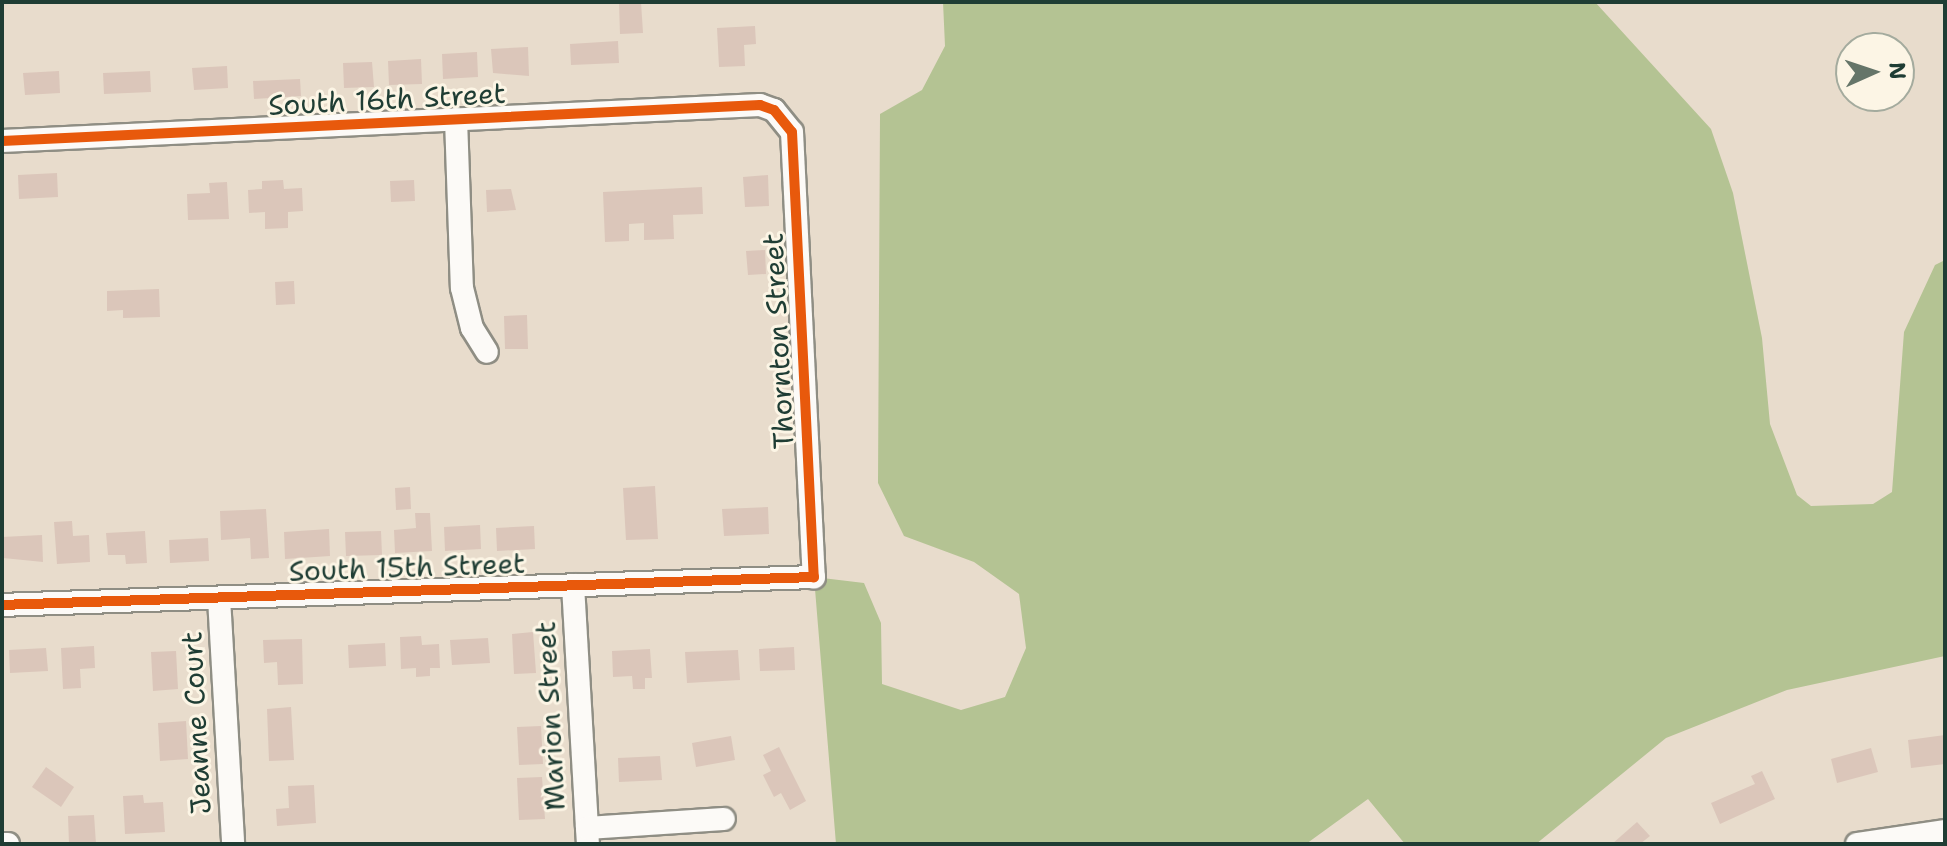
<!DOCTYPE html>
<html>
<head>
<meta charset="utf-8">
<style>
	body { margin:0 }
	#map { position:relative; width:1947px; height:846px; overflow:hidden; background:#e8dccc; font-family:"Shantell Sans",sans-serif }
	div>[style] { position:absolute }
	[style*='--x'] { left:calc(var(--x)*1px); top:calc(var(--y)*1px); width:calc(var(--w)*1px); rotate:calc(var(--a)*1deg) }
	.forest>* { inset:0; background:#b4c393 }
	.building>* { inset:0; background:#dbc6ba }
	.roads { filter:drop-shadow(2px 0 #8f8e84) drop-shadow(-2px 0 #8f8e84) drop-shadow(0 2px #8f8e84) drop-shadow(0 -2px #8f8e84) }
	.minor>* { height:22px; margin:-11px; padding:0 11px; transform-origin:11px; border-radius:11px; background:#fcfaf7 }
	.cycleway>* { height:10px; margin:-5px; padding:0 5px; transform-origin:5px; border-radius:5px; background:#e8590c }
	span { translate:-50% -50%; white-space:nowrap; text-align:center; line-height:1.15; -webkit-text-stroke:6px #fcf5e5; paint-order:stroke }
	.street-label { font-size:28px; color:#1f3d34 }
	.frame { position:absolute; inset:0; border:4px solid #1f3d34; pointer-events:none }
	.north { position:absolute; left:1835px; top:32px; width:80px; height:80px; box-sizing:border-box; background:#fcf5e5; border:2px solid #a4ab9e; border-radius:50%; rotate:87deg; font-size:22px; font-weight:700; line-height:32px; text-align:center; color:#1f3d34 }
	.north::after { content:''; display:block; margin:auto; width:28px; height:36px; background:#657569; clip-path:polygon(50% 0,100% 100%,50% 72%,0 100%) }
</style>
</head>
<body>
<div id="map">
	<div class="forest">
		<i style="clip-path:polygon(943px 2px,1595px 2px,1711px 129px,1733px 193px,1762px 338px,1770px 424px,1797px 495px,1811px 506px,1873px 504px,1892px 492px,1904px 332px,1935px 265px,1945px 260px,1945px 656px,1787px 690px,1666px 738px,1536px 844px,1405px 844px,1368px 799px,1306px 844px,836px 844px,814px 577px,864px 583px,881px 623px,882px 684px,961px 710px,1005px 697px,1026px 648px,1019px 594px,974px 562px,904px 536px,878px 483px,880px 114px,922px 90px,945px 46px)"></i>
	</div>
	<div class="building">
		<i style="clip-path:polygon(641px 2px,643px 33px,620px 34px,619px 3px)"></i>
		<i style="clip-path:polygon(755px 26px,756px 44px,744px 45px,745px 66px,719px 67px,717px 28px)"></i>
		<i style="clip-path:polygon(618px 41px,619px 63px,571px 65px,570px 44px)"></i>
		<i style="clip-path:polygon(528px 47px,529px 76px,493px 73px,491px 49px)"></i>
		<i style="clip-path:polygon(477px 52px,478px 77px,443px 79px,442px 54px)"></i>
		<i style="clip-path:polygon(421px 59px,422px 84px,389px 85px,388px 61px)"></i>
		<i style="clip-path:polygon(372px 62px,374px 87px,344px 88px,343px 63px)"></i>
		<i style="clip-path:polygon(227px 66px,228px 88px,194px 90px,192px 68px)"></i>
		<i style="clip-path:polygon(59px 71px,60px 93px,25px 95px,23px 73px)"></i>
		<i style="clip-path:polygon(150px 71px,151px 92px,104px 94px,103px 73px)"></i>
		<i style="clip-path:polygon(300px 79px,301px 96px,254px 99px,253px 81px)"></i>
		<i style="clip-path:polygon(57px 173px,58px 197px,19px 199px,18px 175px)"></i>
		<i style="clip-path:polygon(768px 175px,769px 206px,745px 207px,743px 177px)"></i>
		<i style="clip-path:polygon(283px 180px,284px 189px,302px 188px,303px 211px,288px 212px,288px 228px,265px 229px,265px 212px,249px 213px,248px 190px,262px 189px,262px 181px)"></i>
		<i style="clip-path:polygon(414px 180px,415px 201px,391px 202px,390px 181px)"></i>
		<i style="clip-path:polygon(227px 182px,229px 219px,188px 220px,187px 194px,210px 193px,209px 183px)"></i>
		<i style="clip-path:polygon(702px 187px,703px 214px,673px 215px,674px 239px,644px 240px,644px 223px,629px 224px,629px 241px,605px 242px,603px 192px)"></i>
		<i style="clip-path:polygon(511px 189px,516px 210px,487px 212px,486px 190px)"></i>
		<i style="clip-path:polygon(765px 250px,766px 274px,748px 275px,746px 251px)"></i>
		<i style="clip-path:polygon(294px 281px,295px 304px,276px 305px,275px 282px)"></i>
		<i style="clip-path:polygon(159px 289px,160px 317px,123px 318px,123px 310px,107px 311px,107px 291px)"></i>
		<i style="clip-path:polygon(527px 315px,528px 349px,505px 349px,504px 316px)"></i>
		<i style="clip-path:polygon(655px 486px,658px 539px,626px 540px,623px 488px)"></i>
		<i style="clip-path:polygon(410px 487px,411px 509px,396px 510px,395px 488px)"></i>
		<i style="clip-path:polygon(768px 507px,769px 534px,724px 536px,722px 509px)"></i>
		<i style="clip-path:polygon(266px 509px,269px 558px,251px 559px,250px 538px,221px 540px,220px 511px)"></i>
		<i style="clip-path:polygon(415px 513px,430px 513px,432px 551px,395px 553px,394px 530px,416px 528px)"></i>
		<i style="clip-path:polygon(72px 521px,73px 536px,89px 535px,90px 562px,57px 564px,54px 522px)"></i>
		<i style="clip-path:polygon(480px 525px,481px 549px,445px 551px,444px 527px)"></i>
		<i style="clip-path:polygon(534px 526px,535px 549px,497px 551px,496px 528px)"></i>
		<i style="clip-path:polygon(329px 529px,330px 556px,285px 559px,284px 532px)"></i>
		<i style="clip-path:polygon(145px 531px,147px 563px,126px 564px,125px 555px,108px 555px,106px 533px)"></i>
		<i style="clip-path:polygon(381px 531px,382px 555px,346px 556px,345px 532px)"></i>
		<i style="clip-path:polygon(42px 535px,43px 562px,3px 558px,2px 537px)"></i>
		<i style="clip-path:polygon(208px 538px,209px 561px,170px 563px,169px 540px)"></i>
		<i style="clip-path:polygon(533px 632px,536px 673px,514px 674px,512px 634px)"></i>
		<i style="clip-path:polygon(421px 636px,422px 645px,439px 644px,440px 668px,430px 668px,430px 676px,416px 677px,416px 668px,401px 669px,400px 637px)"></i>
		<i style="clip-path:polygon(488px 638px,490px 663px,452px 665px,450px 640px)"></i>
		<i style="clip-path:polygon(302px 639px,303px 684px,278px 685px,277px 662px,264px 663px,263px 640px)"></i>
		<i style="clip-path:polygon(385px 643px,386px 666px,349px 668px,348px 645px)"></i>
		<i style="clip-path:polygon(94px 646px,95px 668px,80px 669px,81px 688px,63px 689px,61px 648px)"></i>
		<i style="clip-path:polygon(794px 647px,795px 670px,760px 671px,759px 649px)"></i>
		<i style="clip-path:polygon(46px 648px,48px 671px,10px 673px,9px 650px)"></i>
		<i style="clip-path:polygon(650px 649px,652px 678px,645px 678px,645px 689px,633px 689px,632px 676px,613px 677px,612px 651px)"></i>
		<i style="clip-path:polygon(738px 650px,740px 680px,687px 683px,685px 652px)"></i>
		<i style="clip-path:polygon(176px 651px,178px 689px,153px 691px,151px 652px)"></i>
		<i style="clip-path:polygon(291px 707px,294px 760px,269px 761px,267px 709px)"></i>
		<i style="clip-path:polygon(186px 721px,188px 759px,160px 761px,158px 723px)"></i>
		<i style="clip-path:polygon(541px 726px,543px 764px,519px 765px,517px 727px)"></i>
		<i style="clip-path:polygon(1945px 735px,1945px 764px,1911px 768px,1908px 740px)"></i>
		<i style="clip-path:polygon(731px 736px,735px 760px,696px 767px,692px 743px)"></i>
		<i style="clip-path:polygon(779px 747px,806px 801px,790px 810px,781px 793px,774px 797px,763px 775px,771px 771px,763px 755px)"></i>
		<i style="clip-path:polygon(1871px 748px,1878px 772px,1837px 783px,1831px 759px)"></i>
		<i style="clip-path:polygon(660px 756px,662px 780px,619px 782px,618px 758px)"></i>
		<i style="clip-path:polygon(46px 767px,74px 787px,61px 807px,32px 787px)"></i>
		<i style="clip-path:polygon(1762px 771px,1775px 799px,1720px 824px,1711px 803px,1755px 784px,1751px 776px)"></i>
		<i style="clip-path:polygon(542px 777px,545px 819px,519px 820px,517px 778px)"></i>
		<i style="clip-path:polygon(314px 785px,316px 823px,277px 826px,276px 809px,289px 808px,288px 786px)"></i>
		<i style="clip-path:polygon(143px 795px,144px 803px,163px 802px,165px 832px,125px 834px,123px 796px)"></i>
		<i style="clip-path:polygon(94px 815px,96px 844px,69px 844px,68px 816px)"></i>
		<i style="clip-path:polygon(1637px 822px,1650px 836px,1640px 844px,1612px 844px)"></i>
	</div>
	<div class="roads">
		<div class="minor">
			<i style="--x:456;--y:119;--w:169;--a:88"></i>
			<i style="--x:462;--y:288;--w:41;--a:76"></i>
			<i style="--x:472;--y:328;--w:28;--a:58"></i>
			<i style="--x:2;--y:141;--w:759;--a:-2.72"></i>
			<i style="--x:760;--y:105;--w:15;--a:20"></i>
			<i style="--x:774;--y:110;--w:28;--a:51"></i>
			<i style="--x:792;--y:132;--w:446;--a:87.2"></i>
			<i style="--x:814;--y:577;--w:812;--a:178.03"></i>
			<i style="--x:573;--y:585;--w:259;--a:86.7"></i>
			<i style="--x:219;--y:598;--w:246;--a:86.7"></i>
			<i style="--x:587;--y:828;--w:137;--a:-3.8"></i>
			<i style="--x:2;--y:844;--w:6;--a:0"></i>
			<i style="--x:1857;--y:844;--w:89;--a:-8.4"></i>
		</div>
	</div>
	<div class="cycleway">
		<i style="--x:2;--y:141;--w:759;--a:-2.72"></i>
		<i style="--x:760;--y:105;--w:15;--a:20"></i>
		<i style="--x:774;--y:110;--w:28;--a:51"></i>
		<i style="--x:792;--y:132;--w:446;--a:87.2"></i>
		<i style="--x:814;--y:577;--w:812;--a:178.03"></i>
	</div>
	<div class="street-label">
		<span style="left:387px;top:99px;rotate:-3deg">South 16th Street</span>
		<span style="left:778px;top:341px;rotate:-93deg">Thornton Street</span>
		<span style="left:407px;top:567px;rotate:-2deg">South 15th Street</span>
		<span style="left:550px;top:716px;rotate:-93deg">Marion Street</span>
		<span style="left:196px;top:723px;rotate:-93deg">Jeanne Court</span>
	</div>
	<div class="frame"></div>
	<div class="north">N</div>
</div>
</body>
</html>
